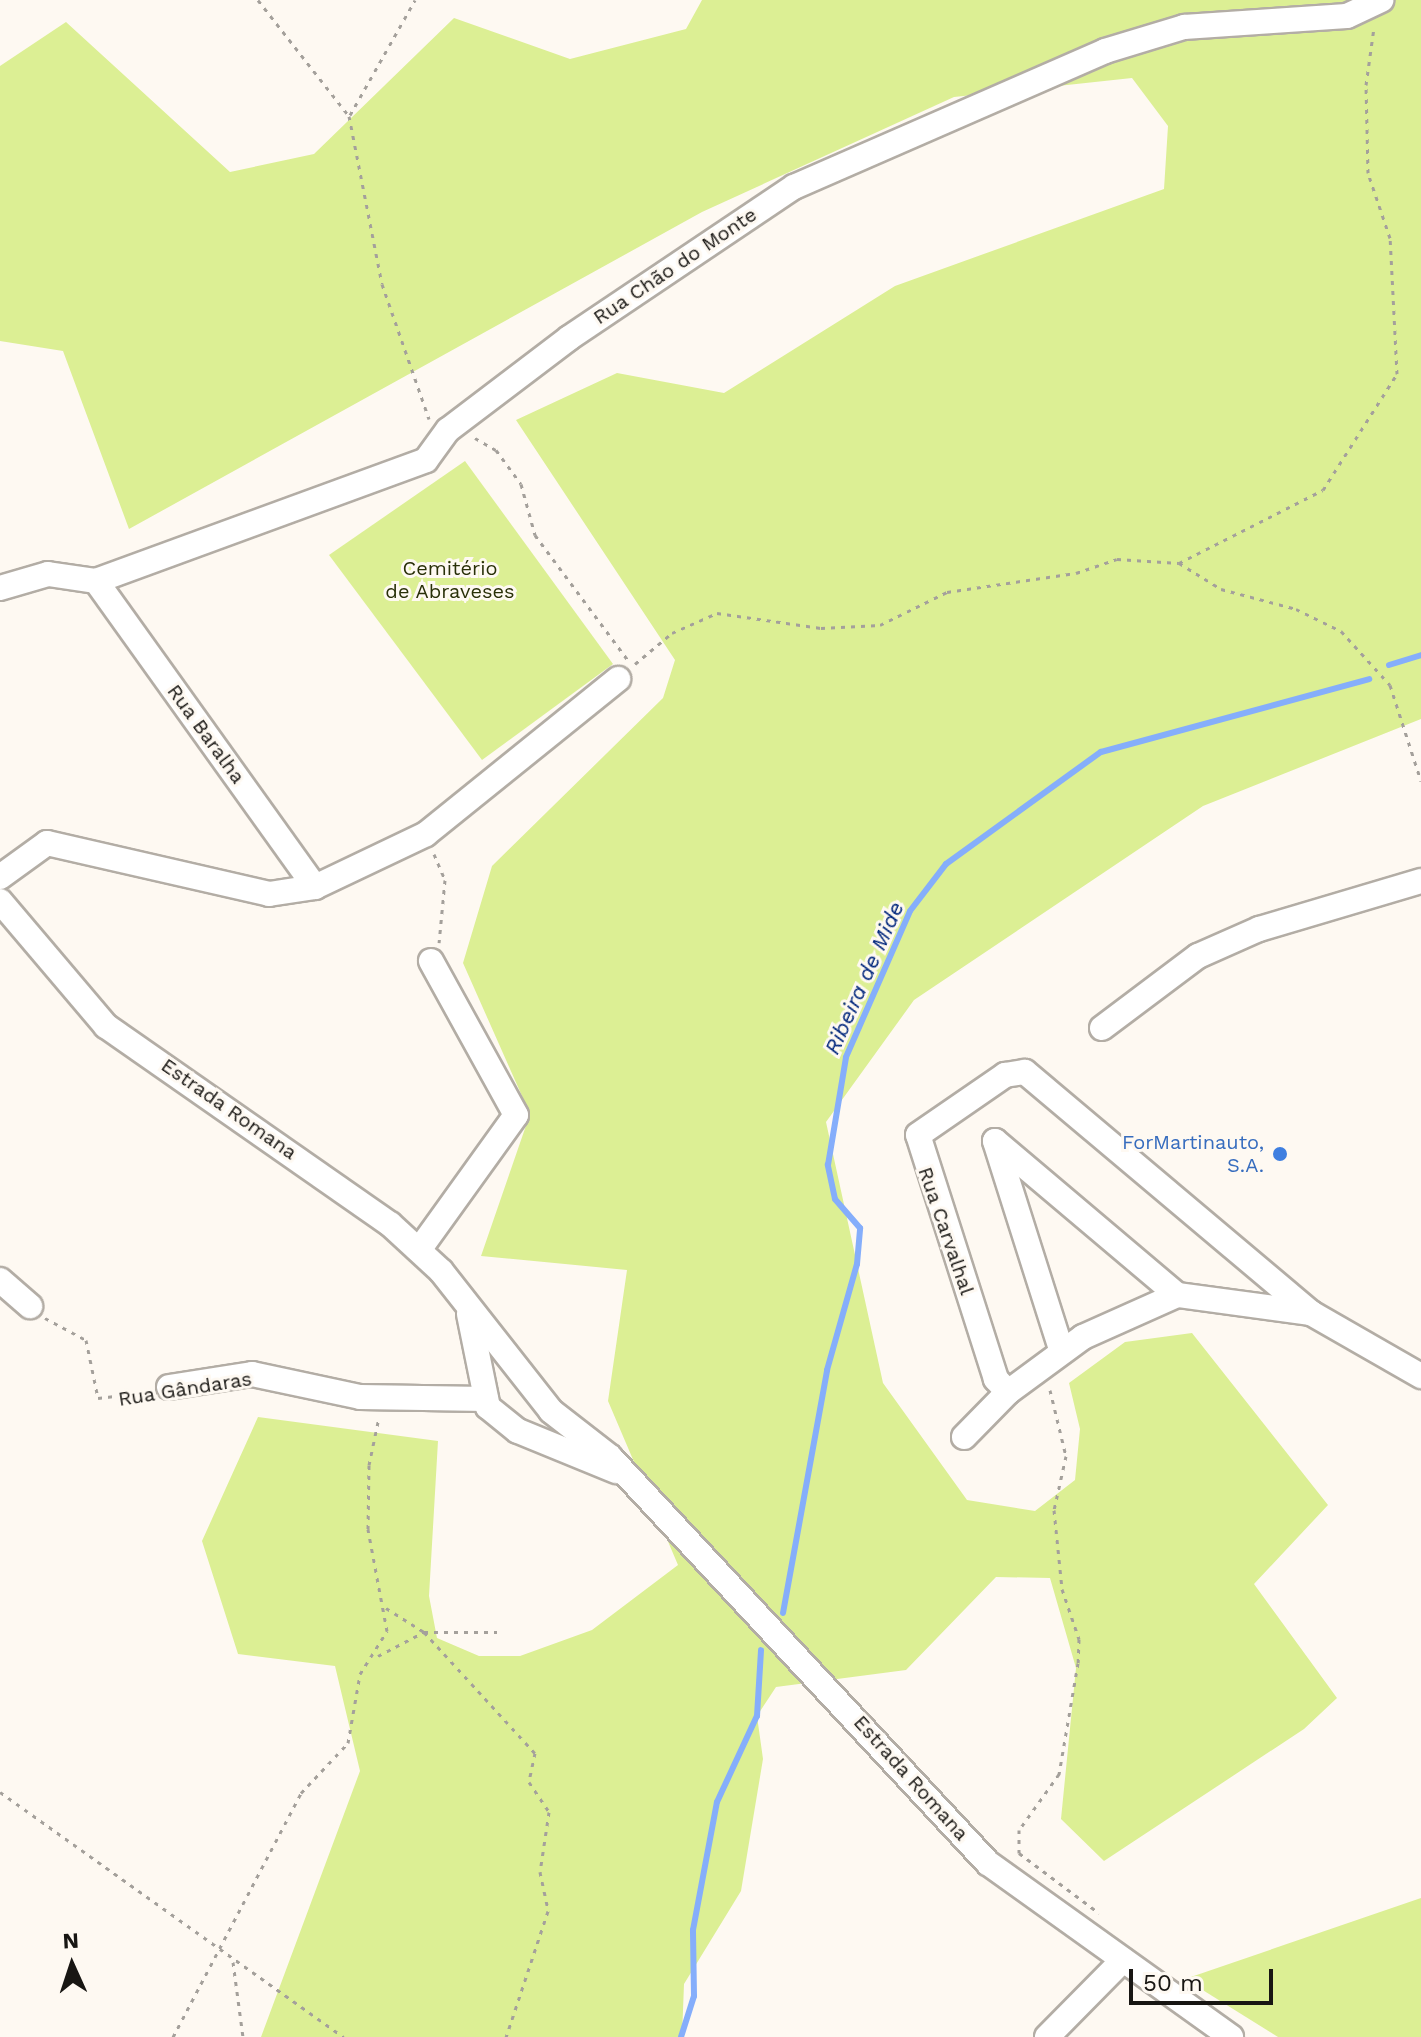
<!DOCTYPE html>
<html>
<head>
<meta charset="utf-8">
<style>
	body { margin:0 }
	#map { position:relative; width:1421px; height:2037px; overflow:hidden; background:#fef9f2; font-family:"Work Sans",sans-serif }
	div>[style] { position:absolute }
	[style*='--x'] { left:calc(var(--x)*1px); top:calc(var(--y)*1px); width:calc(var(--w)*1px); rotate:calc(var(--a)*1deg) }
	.green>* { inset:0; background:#dcef94 }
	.stream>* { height:6px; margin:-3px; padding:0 3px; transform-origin:3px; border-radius:3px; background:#85aefb }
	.path>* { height:3px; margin-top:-1.5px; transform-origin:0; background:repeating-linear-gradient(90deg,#a4a09b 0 4px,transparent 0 10px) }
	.roads { filter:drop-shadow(2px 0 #b3ada5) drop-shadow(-2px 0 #b3ada5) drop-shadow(0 2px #b3ada5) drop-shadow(0 -2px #b3ada5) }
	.minor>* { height:24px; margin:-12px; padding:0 12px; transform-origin:12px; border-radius:12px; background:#fff }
	.dots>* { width:22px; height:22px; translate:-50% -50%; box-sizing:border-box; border:4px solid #fef9f2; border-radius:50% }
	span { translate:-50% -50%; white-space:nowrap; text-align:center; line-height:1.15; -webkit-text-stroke:6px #fef9f2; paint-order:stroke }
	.street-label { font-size:20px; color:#181613 }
	.park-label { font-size:20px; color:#293008 }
	.shop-label { font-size:20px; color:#366cbe }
	.right { translate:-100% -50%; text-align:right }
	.water-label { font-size:22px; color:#00267c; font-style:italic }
	.north { position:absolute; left:32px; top:1925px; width:80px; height:80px; -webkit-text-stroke:6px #fef9f2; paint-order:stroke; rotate:357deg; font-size:22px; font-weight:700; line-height:32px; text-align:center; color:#181613 }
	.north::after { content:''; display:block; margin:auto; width:28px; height:36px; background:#181613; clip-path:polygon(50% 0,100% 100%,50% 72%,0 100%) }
	.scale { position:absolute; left:1129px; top:1969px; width:144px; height:36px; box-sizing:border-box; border:4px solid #181613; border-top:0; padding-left:10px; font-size:24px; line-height:28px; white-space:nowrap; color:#181613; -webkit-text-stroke:6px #fef9f2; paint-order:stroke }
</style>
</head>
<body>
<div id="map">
	<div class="green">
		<i style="clip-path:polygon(702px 0,1421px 0,1421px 719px,1203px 806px,914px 1000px,826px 1122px,883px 1383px,967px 1500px,1035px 1511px,1075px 1480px,1080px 1429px,1069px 1383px,1125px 1342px,1192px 1333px,1328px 1505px,1254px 1584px,1337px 1698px,1304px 1729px,1104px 1861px,1061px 1819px,1076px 1668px,1050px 1578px,996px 1577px,906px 1670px,776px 1687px,757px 1716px,763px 1759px,741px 1891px,684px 1984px,682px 2037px,261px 2037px,360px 1771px,335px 1666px,238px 1654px,202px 1541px,258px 1417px,438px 1441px,429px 1596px,437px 1638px,479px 1656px,520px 1656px,592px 1630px,678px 1565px,608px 1401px,627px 1270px,481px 1256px,530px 1114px,463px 963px,492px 866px,663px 698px,675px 660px,516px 420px,617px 373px,724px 393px,895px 286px,1164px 189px,1168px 126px,1132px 78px,954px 97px,702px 212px,129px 529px,63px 351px,0 341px,0 66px,66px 22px,230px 172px,314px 154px,454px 18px,570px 59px,686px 29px)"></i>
		<i style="clip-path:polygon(465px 461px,613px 664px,482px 760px,329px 555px)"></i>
		<i style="clip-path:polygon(1421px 1898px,1421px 2037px,1278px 2037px,1185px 1979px)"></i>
	</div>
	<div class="stream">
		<i style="--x:1389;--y:665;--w:34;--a:-17"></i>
		<i style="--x:783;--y:1613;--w:247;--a:-79.7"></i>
		<i style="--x:827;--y:1370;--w:110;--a:-74.2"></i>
		<i style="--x:857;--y:1264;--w:36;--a:-85"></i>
		<i style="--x:860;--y:1228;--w:38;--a:-131"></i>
		<i style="--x:835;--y:1199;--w:35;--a:-102"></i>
		<i style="--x:828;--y:1165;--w:109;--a:-80.5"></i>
		<i style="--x:846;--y:1057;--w:159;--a:-66.3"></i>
		<i style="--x:910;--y:911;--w:59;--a:-52.5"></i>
		<i style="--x:946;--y:864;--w:191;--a:-35.9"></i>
		<i style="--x:1101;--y:752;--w:278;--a:-15.2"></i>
		<i style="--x:681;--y:2037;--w:43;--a:-72.4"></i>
		<i style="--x:694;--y:1996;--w:66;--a:-90.9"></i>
		<i style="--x:693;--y:1930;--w:130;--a:-79.4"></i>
		<i style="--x:717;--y:1802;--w:95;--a:-65.1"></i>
		<i style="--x:757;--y:1716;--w:66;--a:-86.5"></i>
	</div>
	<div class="path">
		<i style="--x:258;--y:0;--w:147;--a:51.9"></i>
		<i style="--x:349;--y:116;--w:171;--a:78.9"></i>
		<i style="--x:382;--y:284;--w:143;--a:70.8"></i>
		<i style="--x:350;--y:115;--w:132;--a:-60.5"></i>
		<i style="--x:475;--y:438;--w:24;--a:30"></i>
		<i style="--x:496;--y:450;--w:42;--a:53.7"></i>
		<i style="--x:521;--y:484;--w:53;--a:74.6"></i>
		<i style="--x:535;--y:535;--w:156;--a:53.4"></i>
		<i style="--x:1179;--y:563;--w:49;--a:31.8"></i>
		<i style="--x:1221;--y:589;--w:78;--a:14.9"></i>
		<i style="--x:1296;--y:609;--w:50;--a:26.1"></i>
		<i style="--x:1341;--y:631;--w:73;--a:47.8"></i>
		<i style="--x:1390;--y:685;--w:101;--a:72.1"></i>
		<i style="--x:635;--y:664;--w:48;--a:-40"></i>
		<i style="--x:672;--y:633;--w:49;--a:-24"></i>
		<i style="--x:717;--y:613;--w:105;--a:8.2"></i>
		<i style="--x:821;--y:628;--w:59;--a:-2.9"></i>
		<i style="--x:880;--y:625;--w:75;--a:-26.2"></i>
		<i style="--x:947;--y:592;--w:130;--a:-8.4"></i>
		<i style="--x:1076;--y:573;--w:43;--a:-18.9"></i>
		<i style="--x:1117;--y:559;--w:62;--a:3.7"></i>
		<i style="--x:1179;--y:563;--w:161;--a:-26.9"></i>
		<i style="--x:1323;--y:490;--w:138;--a:-57.5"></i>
		<i style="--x:1397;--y:374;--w:136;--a:-92.9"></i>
		<i style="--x:1390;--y:238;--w:69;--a:-108.7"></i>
		<i style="--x:1368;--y:173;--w:88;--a:-91.3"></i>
		<i style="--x:1366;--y:85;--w:59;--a:-82.1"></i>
		<i style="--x:434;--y:854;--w:28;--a:67"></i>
		<i style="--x:445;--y:880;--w:63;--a:95.4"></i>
		<i style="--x:45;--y:1318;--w:47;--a:28.2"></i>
		<i style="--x:86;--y:1340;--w:59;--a:78.3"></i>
		<i style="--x:98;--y:1398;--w:51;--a:-6.7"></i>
		<i style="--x:1050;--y:1390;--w:68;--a:76.4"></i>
		<i style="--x:1066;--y:1456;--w:55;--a:102.5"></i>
		<i style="--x:1054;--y:1510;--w:79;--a:84.2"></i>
		<i style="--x:1062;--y:1589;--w:53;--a:71.2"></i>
		<i style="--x:1079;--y:1639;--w:24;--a:92"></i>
		<i style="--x:1078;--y:1663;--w:113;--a:99.7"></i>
		<i style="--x:1059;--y:1774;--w:69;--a:125.5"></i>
		<i style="--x:1019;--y:1830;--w:23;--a:90"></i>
		<i style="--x:1019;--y:1853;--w:100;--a:36.9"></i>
		<i style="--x:386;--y:1608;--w:45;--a:32.3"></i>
		<i style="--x:424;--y:1632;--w:164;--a:47.5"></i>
		<i style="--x:535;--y:1753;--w:30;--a:102"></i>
		<i style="--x:529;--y:1782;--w:36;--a:56"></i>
		<i style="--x:549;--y:1812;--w:61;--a:98.5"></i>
		<i style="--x:540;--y:1872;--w:40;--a:78"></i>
		<i style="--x:548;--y:1911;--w:133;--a:108.4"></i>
		<i style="--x:378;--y:1656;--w:52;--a:-27.6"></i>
		<i style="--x:424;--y:1632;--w:73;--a:0"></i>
		<i style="--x:0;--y:1792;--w:422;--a:35.5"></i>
		<i style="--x:233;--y:1962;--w:76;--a:82.4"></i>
		<i style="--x:173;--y:2037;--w:276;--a:-62.3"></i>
		<i style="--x:301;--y:1793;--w:69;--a:-46.8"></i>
		<i style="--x:348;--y:1743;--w:70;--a:-80.1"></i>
		<i style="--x:360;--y:1674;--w:51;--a:-57.9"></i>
		<i style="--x:387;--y:1631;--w:104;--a:-100.6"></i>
		<i style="--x:368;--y:1529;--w:64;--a:-89.1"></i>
		<i style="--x:369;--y:1465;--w:49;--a:-78.2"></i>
	</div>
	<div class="roads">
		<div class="minor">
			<i style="--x:96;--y:581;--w:376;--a:54.4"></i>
			<i style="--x:0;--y:588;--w:50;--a:-16.3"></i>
			<i style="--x:48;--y:574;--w:49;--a:8.3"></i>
			<i style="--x:96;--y:581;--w:351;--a:-20.1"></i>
			<i style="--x:426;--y:460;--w:37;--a:-54"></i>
			<i style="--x:448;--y:430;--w:152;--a:-37.2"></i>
			<i style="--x:569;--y:338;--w:271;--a:-33.9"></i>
			<i style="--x:794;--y:187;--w:339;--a:-23.6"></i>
			<i style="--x:1105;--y:51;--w:83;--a:-16.9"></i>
			<i style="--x:1184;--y:27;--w:163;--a:-3.9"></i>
			<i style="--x:1347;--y:16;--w:38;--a:-25"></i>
			<i style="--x:0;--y:877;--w:58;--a:-35.9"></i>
			<i style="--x:47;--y:843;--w:228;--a:12.9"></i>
			<i style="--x:269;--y:894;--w:47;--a:-8.7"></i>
			<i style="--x:315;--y:887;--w:123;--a:-25.5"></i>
			<i style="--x:426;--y:834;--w:247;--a:-38.9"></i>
			<i style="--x:0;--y:901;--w:164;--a:49.7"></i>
			<i style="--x:106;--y:1026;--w:346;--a:34.9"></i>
			<i style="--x:390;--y:1224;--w:69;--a:42.7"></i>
			<i style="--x:441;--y:1271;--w:178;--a:51.8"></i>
			<i style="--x:551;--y:1411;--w:75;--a:37.9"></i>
			<i style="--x:610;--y:1457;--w:555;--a:47.05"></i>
			<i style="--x:988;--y:1863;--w:299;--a:35.6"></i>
			<i style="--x:1102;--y:1028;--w:120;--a:-36.9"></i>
			<i style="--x:1198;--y:956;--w:67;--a:-23.9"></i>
			<i style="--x:1259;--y:929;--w:169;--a:-16.5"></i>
			<i style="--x:995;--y:1141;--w:238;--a:40.2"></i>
			<i style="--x:995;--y:1141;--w:221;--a:72.4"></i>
			<i style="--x:419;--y:1250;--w:166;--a:-54.3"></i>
			<i style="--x:516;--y:1115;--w:176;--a:-118.9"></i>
			<i style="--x:0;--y:1280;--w:40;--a:41"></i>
			<i style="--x:1311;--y:1313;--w:135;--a:-172.3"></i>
			<i style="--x:1177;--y:1295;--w:103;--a:155.9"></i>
			<i style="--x:1083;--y:1337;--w:93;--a:143.7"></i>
			<i style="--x:1008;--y:1392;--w:18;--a:-133"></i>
			<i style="--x:996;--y:1379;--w:256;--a:-107.7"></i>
			<i style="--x:918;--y:1135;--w:106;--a:-34.6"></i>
			<i style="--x:1005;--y:1075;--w:20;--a:-9"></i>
			<i style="--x:1025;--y:1072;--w:374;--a:40.1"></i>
			<i style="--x:1311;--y:1313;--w:127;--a:29.8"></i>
			<i style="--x:469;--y:1314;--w:95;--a:78.5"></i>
			<i style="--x:488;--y:1407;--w:38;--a:39"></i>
			<i style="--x:518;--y:1431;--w:106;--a:22.2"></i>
			<i style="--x:169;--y:1387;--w:84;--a:-8.9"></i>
			<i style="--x:252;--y:1374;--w:110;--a:12"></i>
			<i style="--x:360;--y:1397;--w:126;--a:0.9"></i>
			<i style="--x:964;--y:1437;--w:63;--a:-45.6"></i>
			<i style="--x:1047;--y:2037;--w:108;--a:-45.4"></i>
		</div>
	</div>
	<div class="dots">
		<i style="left:1280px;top:1154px;background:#3f7fe0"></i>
	</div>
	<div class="street-label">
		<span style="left:675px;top:266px;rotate:-34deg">Rua Chão do Monte</span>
		<span style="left:206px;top:734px;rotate:54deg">Rua Baralha</span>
		<span style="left:229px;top:1109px;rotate:35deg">Estrada Romana</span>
		<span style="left:946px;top:1231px;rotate:71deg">Rua Carvalhal</span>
		<span style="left:185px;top:1389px;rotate:-9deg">Rua Gândaras</span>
		<span style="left:911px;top:1778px;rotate:48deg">Estrada Romana</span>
	</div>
	<div class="park-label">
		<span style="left:450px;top:580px">Cemitério<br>de Abraveses</span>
	</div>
	<div class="shop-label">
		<span class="right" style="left:1264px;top:1154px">ForMartinauto,<br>S.A.</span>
	</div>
	<div class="water-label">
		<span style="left:864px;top:978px;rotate:-66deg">Ribeira de Mide</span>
	</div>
	<div class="north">N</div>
	<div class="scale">50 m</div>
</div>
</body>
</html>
